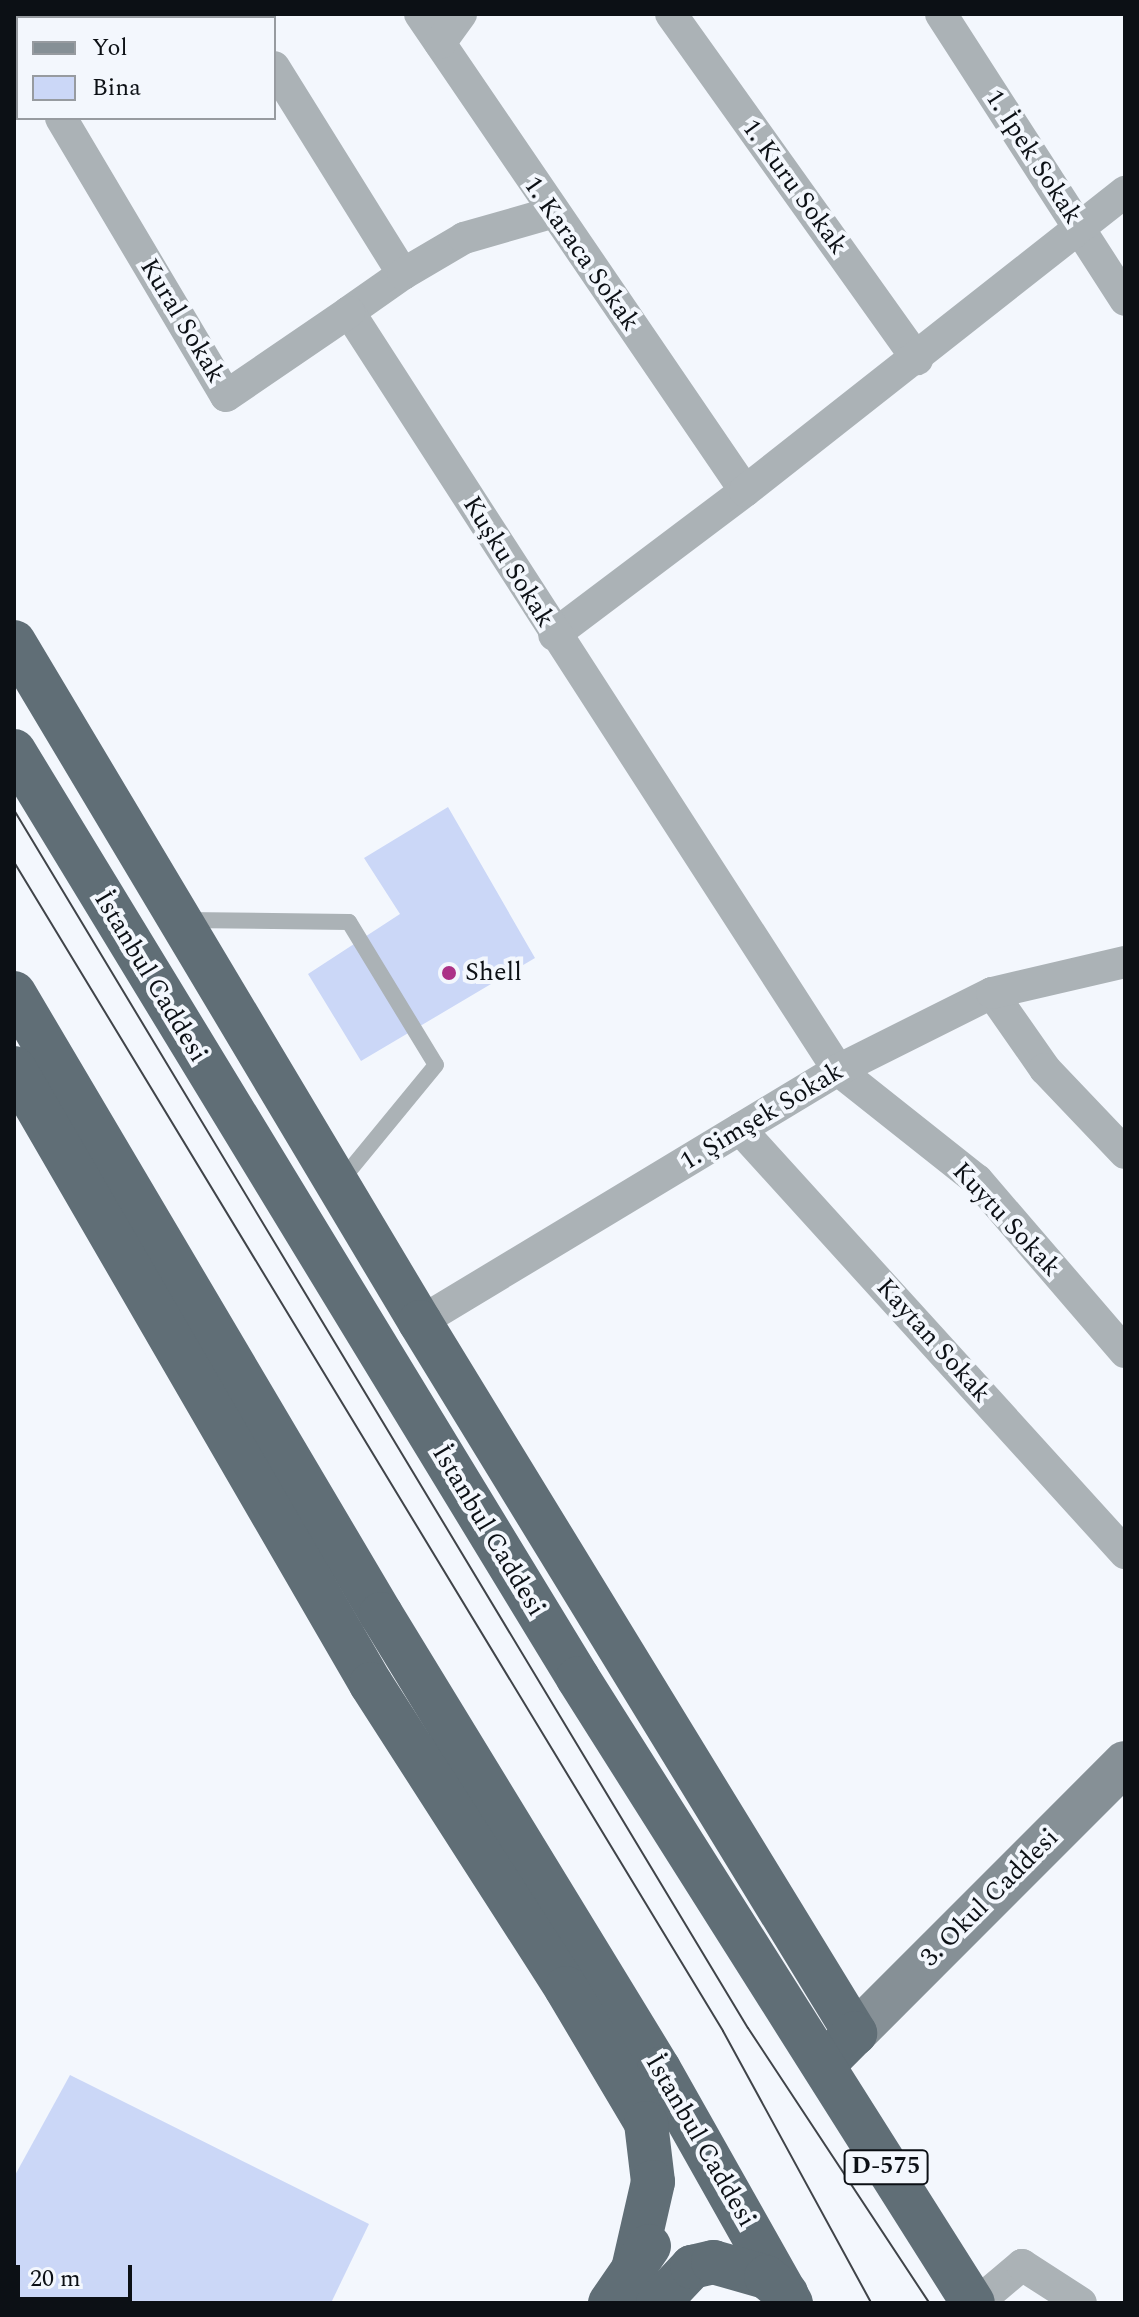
<!DOCTYPE html>
<html>
<head>
<meta charset="utf-8">
<style>
	body { margin:0 }
	#map { position:relative; width:1139px; height:2317px; overflow:hidden; background:#f3f7fd; font-family:Spectral,serif }
	div>[style] { position:absolute }
	[style*='--x'] { left:calc(var(--x)*1px); top:calc(var(--y)*1px); width:calc(var(--w)*1px); rotate:calc(var(--a)*1deg) }
	.building>* { inset:0; background:#cbd7f7 }
	.service>* { height:16px; margin:-8px; padding:0 8px; transform-origin:8px; border-radius:8px; background:#abb2b6 }
	.minor>* { height:32px; margin:-16px; padding:0 16px; transform-origin:16px; border-radius:16px; background:#abb2b6 }
	.secondary>* { height:44px; margin:-22px; padding:0 22px; transform-origin:22px; border-radius:22px; background:#869096 }
	.trunk>* { height:44px; margin:-22px; padding:0 22px; transform-origin:22px; border-radius:22px; background:#606e76 }
	.tram>* { height:2px; margin:-1px; padding:0 1px; transform-origin:1px; border-radius:1px; background:#404449 }
	.dots>* { width:22px; height:22px; translate:-50% -50%; box-sizing:border-box; border:4px solid #f3f7fd; border-radius:50% }
	span { translate:-50% -50%; white-space:nowrap; text-align:center; line-height:1.15; -webkit-text-stroke:8px #f3f7fd; paint-order:stroke }
	.shield-label span { padding:2px 6px; background:#f3f7fd; border:2px solid; border-radius:6px; -webkit-text-stroke-width:0 }
	.shield-label { font-size:24px; color:#0c1015; font-weight:700 }
	.street-label { font-size:26px; color:#0c1015 }
	.poi-label { font-size:26px; color:#0c1015 }
	.left { translate:0 -50%; text-align:left }
	.frame { position:absolute; inset:0; border:16px solid #0c1015; pointer-events:none }
	.legend { position:absolute; left:16px; top:16px; width:260px; height:104px; box-sizing:border-box; background:#f3f7fd; border:2px solid #979ba0; margin:0; padding:10px 14px; list-style:none; font-size:24px; color:#0c1015 }
	.legend li { display:flex; align-items:center; gap:16px; height:40px }
	.legend b { width:40px; border:2px solid #979ba0 }
	.scale { position:absolute; left:16px; top:2265px; width:116px; height:36px; box-sizing:border-box; border:4px solid #0c1015; border-top:0; padding-left:10px; font-size:24px; line-height:28px; white-space:nowrap; color:#0c1015; -webkit-text-stroke:6px #f3f7fd; paint-order:stroke }
</style>
</head>
<body>
<div id="map">
	<div class="building">
		<i style="clip-path:polygon(22px 14px,120px 14px,122px 18px,24px 18px)"></i>
		<i style="clip-path:polygon(448px 807px,535px 958px,361px 1061px,308px 974px,400px 914px,364px 858px)"></i>
		<i style="clip-path:polygon(70px 2075px,369px 2224px,331px 2303px,14px 2303px,14px 2177px)"></i>
	</div>
	<div class="service">
		<i style="--x:185;--y:920;--w:164;--a:0.7"></i>
		<i style="--x:349;--y:922;--w:167;--a:58.7"></i>
		<i style="--x:436;--y:1065;--w:153;--a:129.4"></i>
	</div>
	<div class="minor">
		<i style="--x:241;--y:14;--w:4;--a:63"></i>
		<i style="--x:420;--y:14;--w:577;--a:55.73"></i>
		<i style="--x:745;--y:491;--w:239;--a:143"></i>
		<i style="--x:671;--y:14;--w:424;--a:54.5"></i>
		<i style="--x:941;--y:14;--w:340;--a:57.2"></i>
		<i style="--x:14;--y:39;--w:7;--a:56"></i>
		<i style="--x:440;--y:43;--w:36;--a:-54"></i>
		<i style="--x:274;--y:67;--w:244;--a:58.1"></i>
		<i style="--x:403;--y:274;--w:66;--a:144.9"></i>
		<i style="--x:349;--y:312;--w:902;--a:57.17"></i>
		<i style="--x:838;--y:1070;--w:177;--a:38.4"></i>
		<i style="--x:977;--y:1180;--w:227;--a:49.3"></i>
		<i style="--x:61;--y:118;--w:323;--a:59.3"></i>
		<i style="--x:226;--y:396;--w:149;--a:-34.3"></i>
		<i style="--x:403;--y:274;--w:71;--a:-30.5"></i>
		<i style="--x:464;--y:238;--w:91;--a:-16"></i>
		<i style="--x:745;--y:491;--w:484;--a:-38.2"></i>
		<i style="--x:992;--y:993;--w:93;--a:55.1"></i>
		<i style="--x:1045;--y:1069;--w:116;--a:46.4"></i>
		<i style="--x:740;--y:1129;--w:573;--a:47.76"></i>
		<i style="--x:420;--y:1322;--w:488;--a:-31.1"></i>
		<i style="--x:838;--y:1070;--w:172;--a:-26.6"></i>
		<i style="--x:992;--y:993;--w:137;--a:-13.1"></i>
		<i style="--x:977;--y:2303;--w:59;--a:-40.2"></i>
		<i style="--x:1022;--y:2265;--w:70;--a:32.8"></i>
	</div>
	<div class="secondary">
		<i style="--x:855;--y:2033;--w:382;--a:-45"></i>
	</div>
	<div class="trunk">
		<i style="--x:14;--y:642;--w:792;--a:59.16"></i>
		<i style="--x:420;--y:1322;--w:834;--a:58.54"></i>
		<i style="--x:855;--y:2033;--w:45;--a:135"></i>
		<i style="--x:14;--y:751;--w:1085;--a:58.68"></i>
		<i style="--x:578;--y:1678;--w:739;--a:57.71"></i>
		<i style="--x:14;--y:993;--w:721;--a:59.42"></i>
		<i style="--x:381;--y:1614;--w:533;--a:58.58"></i>
		<i style="--x:659;--y:2069;--w:269;--a:60.6"></i>
		<i style="--x:14;--y:1068;--w:712;--a:59.91"></i>
		<i style="--x:371;--y:1684;--w:361;--a:57.3"></i>
		<i style="--x:566;--y:1988;--w:157;--a:59.3"></i>
		<i style="--x:646;--y:2123;--w:59;--a:83.2"></i>
		<i style="--x:653;--y:2182;--w:89;--a:102.9"></i>
		<i style="--x:610;--y:2303;--w:69;--a:-55.6"></i>
		<i style="--x:658;--y:2303;--w:50;--a:-46.6"></i>
		<i style="--x:692;--y:2267;--w:22;--a:-13"></i>
		<i style="--x:713;--y:2262;--w:55;--a:15.8"></i>
		<i style="--x:766;--y:2277;--w:26;--a:39"></i>
	</div>
	<div class="tram">
		<i style="--x:14;--y:810;--w:1422;--a:58.93"></i>
		<i style="--x:748;--y:2028;--w:329;--a:56.6"></i>
		<i style="--x:14;--y:862;--w:1367;--a:58.76"></i>
		<i style="--x:723;--y:2031;--w:310;--a:61.4"></i>
	</div>
	<div class="dots">
		<i style="left:449px;top:973px;background:#ac3287"></i>
	</div>
	<div class="shield-label">
		<span style="left:886px;top:2167px">D-575</span>
	</div>
	<div class="street-label">
		<span style="left:1033px;top:157px;rotate:57deg">1. İpek Sokak</span>
		<span style="left:794px;top:187px;rotate:54deg">1. Kuru Sokak</span>
		<span style="left:581px;top:254px;rotate:55deg">1. Karaca Sokak</span>
		<span style="left:182px;top:321px;rotate:59deg">Kural Sokak</span>
		<span style="left:508px;top:562px;rotate:58deg">Kuşku Sokak</span>
		<span style="left:150px;top:977px;rotate:59deg">İstanbul Caddesi</span>
		<span style="left:762px;top:1117px;rotate:-31deg">1. Şimşek Sokak</span>
		<span style="left:1006px;top:1220px;rotate:47deg">Kuytu Sokak</span>
		<span style="left:933px;top:1341px;rotate:48deg">Kaytan Sokak</span>
		<span style="left:488px;top:1531px;rotate:59deg">İstanbul Caddesi</span>
		<span style="left:990px;top:1898px;rotate:-45deg">3. Okul Caddesi</span>
		<span style="left:700px;top:2141px;rotate:60deg">İstanbul Caddesi</span>
	</div>
	<div class="poi-label">
		<span class="left" style="left:465px;top:973px">Shell</span>
	</div>
	<div class="frame"></div>
	<ul class="legend">
	<li><b style="height:10px;background:#869096"></b>Yol</li>
	<li><b style="height:22px;background:#cbd7f7"></b>Bina</li>
	</ul>
	<div class="scale">20 m</div>
</div>
</body>
</html>
